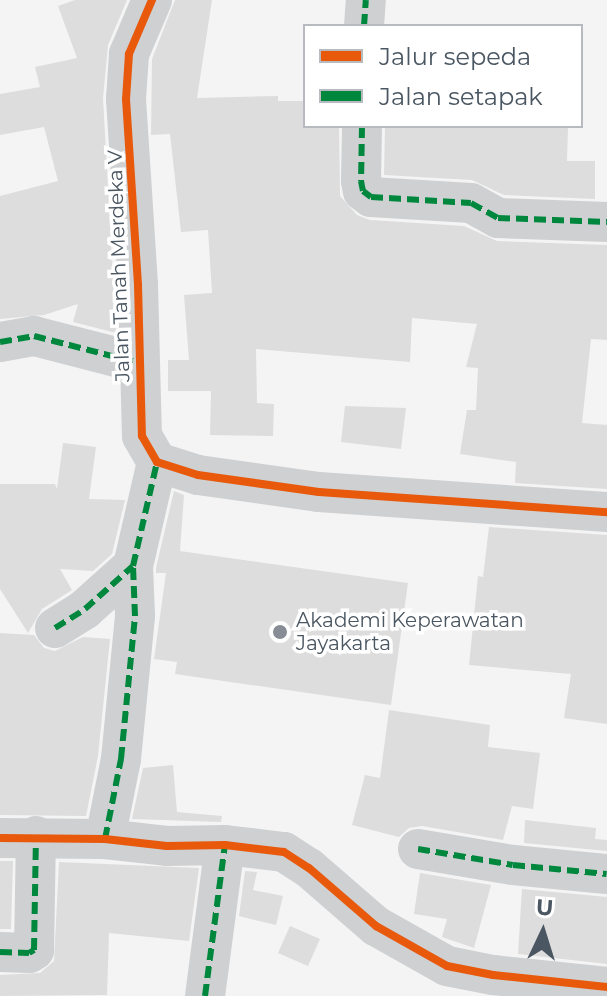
<!DOCTYPE html>
<html>
<head>
<meta charset="utf-8">
<style>
	body { margin:0 }
	#map { position:relative; width:607px; height:996px; overflow:hidden; background:#f4f4f4; font-family:Montserrat,sans-serif }
	div>[style] { position:absolute }
	[style*='--x'] { left:calc(var(--x)*1px); top:calc(var(--y)*1px); width:calc(var(--w)*1px); rotate:calc(var(--a)*1deg) }
	.building>* { inset:0; background:#ddddde }
	.minor>* { height:40px; margin:-20px; padding:0 20px; transform-origin:20px; border-radius:20px; background:#ced0d2 }
	.quiet>* { height:6px; margin-top:-3px; transform-origin:0; background:repeating-linear-gradient(90deg,#00873e 0 12px,transparent 0 18px) }
	.cycleway>* { height:8px; margin:-4px; padding:0 4px; transform-origin:4px; border-radius:4px; background:#e8590c }
	.dots>* { width:22px; height:22px; translate:-50% -50%; box-sizing:border-box; border:4px solid #fff; border-radius:50% }
	span { translate:-50% -50%; white-space:nowrap; text-align:center; line-height:1.15; -webkit-text-stroke:7px #fff; paint-order:stroke }
	.street-label { font-size:20px; color:#4a5661 }
	.poi-label { font-size:20px; color:#4a5661 }
	.left { translate:0 -50%; text-align:left }
	.legend { position:absolute; left:303px; top:24px; width:280px; height:104px; box-sizing:border-box; background:#fff; border:2px solid #b7bbc0; margin:0; padding:10px 14px; list-style:none; font-size:24px; color:#4a5661 }
	.legend li { display:flex; align-items:center; gap:16px; height:40px }
	.legend b { width:40px; border:2px solid #b7bbc0 }
	.north { position:absolute; left:503px; top:892px; width:80px; height:80px; -webkit-text-stroke:6px #fff; paint-order:stroke; rotate:4deg; font-size:22px; font-weight:700; line-height:32px; text-align:center; color:#4a5661 }
	.north::after { content:''; display:block; margin:auto; width:28px; height:36px; background:#4a5661; clip-path:polygon(50% 0,100% 100%,50% 72%,0 100%) }
</style>
</head>
<body>
<div id="map">
	<div class="building">
		<i style="clip-path:polygon(75px 0,127px 0,108px 45px,103px 98px,116px 333px,73px 322px,78px 304px,44px 315px,0 319px,0 196px,58px 181px,44px 127px,0 135px,0 94px,40px 87px,35px 67px,77px 58px,58px 6px)"></i>
		<i style="clip-path:polygon(175px 0,212px 0,197px 98px,278px 96px,278px 101px,305px 101px,305px 126px,339px 126px,340px 196px,357px 215px,370px 220px,464px 226px,497px 241px,607px 245px,607px 340px,591px 339px,582px 423px,607px 425px,607px 489px,515px 483px,516px 462px,460px 454px,467px 410px,476px 410px,478px 368px,466px 367px,477px 324px,412px 318px,410px 362px,256px 349px,257px 403px,274px 404px,273px 436px,210px 435px,211px 391px,168px 391px,168px 360px,189px 360px,184px 295px,212px 293px,208px 230px,181px 232px,170px 134px,151px 135px,152px 59px)"></i>
		<i style="clip-path:polygon(385px 126px,568px 128px,567px 161px,595px 161px,595px 199px,504px 195px,472px 180px,384px 175px)"></i>
		<i style="clip-path:polygon(345px 406px,406px 408px,401px 449px,341px 442px)"></i>
		<i style="clip-path:polygon(63px 443px,96px 447px,89px 499px,125px 500px,112px 554px,93px 571px,60px 569px,72px 590px,42px 609px,28px 633px,0 589px,0 484px,55px 484px,57px 489px)"></i>
		<i style="clip-path:polygon(174px 491px,184px 495px,180px 551px,408px 583px,391px 705px,175px 674px,177px 662px,154px 659px,166px 573px,156px 573px,156px 568px)"></i>
		<i style="clip-path:polygon(489px 527px,607px 535px,607px 724px,564px 718px,571px 674px,469px 665px,478px 576px,483px 577px)"></i>
		<i style="clip-path:polygon(0 633px,34px 635px,44px 648px,55px 651px,83px 637px,110px 639px,98px 756px,86px 816px,0 815px)"></i>
		<i style="clip-path:polygon(389px 710px,490px 725px,488px 747px,540px 753px,533px 809px,512px 806px,503px 840px,422px 826px,409px 828px,399px 837px,352px 825px,365px 775px,380px 778px)"></i>
		<i style="clip-path:polygon(173px 765px,177px 812px,222px 816px,221px 822px,132px 819px,143px 768px)"></i>
		<i style="clip-path:polygon(525px 820px,596px 828px,595px 839px,607px 840px,607px 851px,524px 843px)"></i>
		<i style="clip-path:polygon(0 861px,13px 861px,11px 929px,0 929px)"></i>
		<i style="clip-path:polygon(59px 862px,199px 868px,189px 941px,109px 933px,107px 995px,0 996px,0 975px,40px 973px,54px 961px)"></i>
		<i style="clip-path:polygon(245px 871px,257px 872px,253px 890px,283px 896px,276px 925px,239px 916px)"></i>
		<i style="clip-path:polygon(420px 873px,491px 885px,474px 948px,442px 937px,447px 919px,414px 914px)"></i>
		<i style="clip-path:polygon(522px 889px,607px 897px,607px 964px,518px 954px)"></i>
		<i style="clip-path:polygon(290px 926px,320px 939px,308px 966px,278px 953px)"></i>
	</div>
	<div class="minor">
		<i style="--x:152;--y:0;--w:59;--a:113.1"></i>
		<i style="--x:129;--y:54;--w:45;--a:93.8"></i>
		<i style="--x:126;--y:99;--w:186;--a:86.3"></i>
		<i style="--x:138;--y:285;--w:151;--a:88.5"></i>
		<i style="--x:142;--y:436;--w:30;--a:60"></i>
		<i style="--x:157;--y:462;--w:43;--a:17.6"></i>
		<i style="--x:198;--y:475;--w:122;--a:8"></i>
		<i style="--x:319;--y:492;--w:289;--a:4"></i>
		<i style="--x:364;--y:26;--w:26;--a:-86"></i>
		<i style="--x:362;--y:126;--w:55;--a:91"></i>
		<i style="--x:361;--y:181;--w:10;--a:79"></i>
		<i style="--x:363;--y:191;--w:10;--a:37"></i>
		<i style="--x:371;--y:197;--w:100;--a:3.4"></i>
		<i style="--x:471;--y:203;--w:31;--a:29"></i>
		<i style="--x:498;--y:218;--w:109;--a:2.1"></i>
		<i style="--x:0;--y:342;--w:35;--a:-10"></i>
		<i style="--x:34;--y:336;--w:108;--a:14.4"></i>
		<i style="--x:55;--y:628;--w:36;--a:-32"></i>
		<i style="--x:85;--y:609;--w:64;--a:-41.9"></i>
		<i style="--x:0;--y:838;--w:105;--a:0.5"></i>
		<i style="--x:105;--y:839;--w:62;--a:6.4"></i>
		<i style="--x:167;--y:846;--w:58;--a:-1"></i>
		<i style="--x:225;--y:845;--w:59;--a:6.8"></i>
		<i style="--x:284;--y:852;--w:30;--a:33"></i>
		<i style="--x:309;--y:868;--w:89;--a:40.9"></i>
		<i style="--x:376;--y:926;--w:81;--a:29.4"></i>
		<i style="--x:447;--y:966;--w:47;--a:11.1"></i>
		<i style="--x:493;--y:975;--w:115;--a:6"></i>
		<i style="--x:105;--y:839;--w:82;--a:-78.7"></i>
		<i style="--x:121;--y:759;--w:144;--a:-84.4"></i>
		<i style="--x:135;--y:616;--w:50;--a:-92.3"></i>
		<i style="--x:133;--y:566;--w:107;--a:-77"></i>
		<i style="--x:418;--y:849;--w:96;--a:9.6"></i>
		<i style="--x:513;--y:865;--w:94;--a:5.5"></i>
		<i style="--x:0;--y:952;--w:29;--a:2"></i>
		<i style="--x:29;--y:953;--w:6;--a:-31"></i>
		<i style="--x:34;--y:950;--w:114;--a:-89"></i>
		<i style="--x:205;--y:996;--w:152;--a:-82.5"></i>
	</div>
	<div class="quiet">
		<i style="--x:364;--y:26;--w:26;--a:-86"></i>
		<i style="--x:362;--y:126;--w:55;--a:91"></i>
		<i style="--x:361;--y:181;--w:10;--a:79"></i>
		<i style="--x:363;--y:191;--w:10;--a:37"></i>
		<i style="--x:371;--y:197;--w:100;--a:3.4"></i>
		<i style="--x:471;--y:203;--w:31;--a:29"></i>
		<i style="--x:498;--y:218;--w:109;--a:2.1"></i>
		<i style="--x:0;--y:342;--w:35;--a:-10"></i>
		<i style="--x:34;--y:336;--w:108;--a:14.4"></i>
		<i style="--x:55;--y:628;--w:36;--a:-32"></i>
		<i style="--x:85;--y:609;--w:64;--a:-41.9"></i>
		<i style="--x:105;--y:839;--w:82;--a:-78.7"></i>
		<i style="--x:121;--y:759;--w:144;--a:-84.4"></i>
		<i style="--x:135;--y:616;--w:50;--a:-92.3"></i>
		<i style="--x:133;--y:566;--w:107;--a:-77"></i>
		<i style="--x:418;--y:849;--w:96;--a:9.6"></i>
		<i style="--x:513;--y:865;--w:94;--a:5.5"></i>
		<i style="--x:0;--y:952;--w:29;--a:2"></i>
		<i style="--x:29;--y:953;--w:6;--a:-31"></i>
		<i style="--x:34;--y:950;--w:114;--a:-89"></i>
		<i style="--x:205;--y:996;--w:152;--a:-82.5"></i>
	</div>
	<div class="cycleway">
		<i style="--x:152;--y:0;--w:59;--a:113.1"></i>
		<i style="--x:129;--y:54;--w:45;--a:93.8"></i>
		<i style="--x:126;--y:99;--w:186;--a:86.3"></i>
		<i style="--x:138;--y:285;--w:151;--a:88.5"></i>
		<i style="--x:142;--y:436;--w:30;--a:60"></i>
		<i style="--x:157;--y:462;--w:43;--a:17.6"></i>
		<i style="--x:198;--y:475;--w:122;--a:8"></i>
		<i style="--x:319;--y:492;--w:289;--a:4"></i>
		<i style="--x:0;--y:838;--w:105;--a:0.5"></i>
		<i style="--x:105;--y:839;--w:62;--a:6.4"></i>
		<i style="--x:167;--y:846;--w:58;--a:-1"></i>
		<i style="--x:225;--y:845;--w:59;--a:6.8"></i>
		<i style="--x:284;--y:852;--w:30;--a:33"></i>
		<i style="--x:309;--y:868;--w:89;--a:40.9"></i>
		<i style="--x:376;--y:926;--w:81;--a:29.4"></i>
		<i style="--x:447;--y:966;--w:47;--a:11.1"></i>
		<i style="--x:493;--y:975;--w:115;--a:6"></i>
	</div>
	<div class="dots">
		<i style="left:280px;top:632px;background:#868d94"></i>
	</div>
	<div class="street-label">
		<span style="left:119px;top:266px;rotate:-92deg">Jalan Tanah Merdeka V</span>
	</div>
	<div class="poi-label">
		<span class="left" style="left:296px;top:632px">Akademi Keperawatan<br>Jayakarta</span>
	</div>
	<ul class="legend">
	<li><b style="height:10px;background:#e8590c"></b>Jalur sepeda</li>
	<li><b style="height:10px;background:#00873e"></b>Jalan setapak</li>
	</ul>
	<div class="north">U</div>
</div>
</body>
</html>
